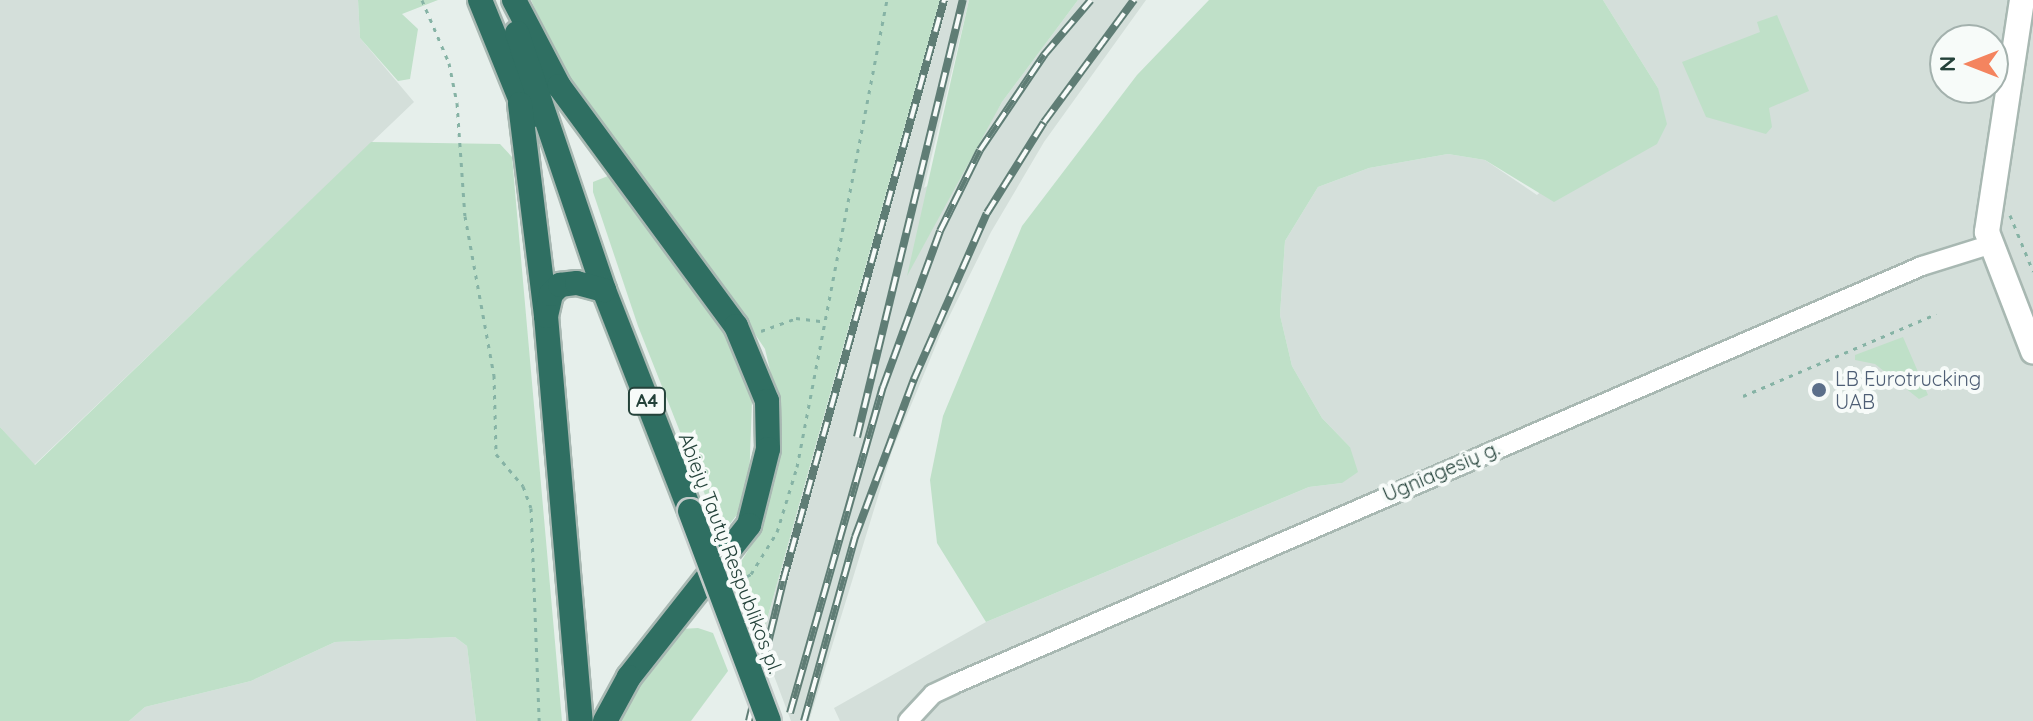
<!DOCTYPE html>
<html>
<head>
<meta charset="utf-8">
<style>
	body { margin:0 }
	#map { position:relative; width:2033px; height:721px; overflow:hidden; background:#e6efeb; font-family:Quicksand,sans-serif }
	div>[style] { position:absolute }
	[style*='--x'] { left:calc(var(--x)*1px); top:calc(var(--y)*1px); width:calc(var(--w)*1px); rotate:calc(var(--a)*1deg) }
	.built>* { inset:0; background:#d4dfda }
	.green>* { inset:0; background:#bfe0c8 }
	.path>* { height:3px; margin-top:-1.5px; transform-origin:0; background:repeating-linear-gradient(90deg,#86b3a5 0 4px,transparent 0 10px) }
	.roads { filter:drop-shadow(2px 0 #a8b8b2) drop-shadow(-2px 0 #a8b8b2) drop-shadow(0 2px #a8b8b2) drop-shadow(0 -2px #a8b8b2) }
	.street>* { height:18px; margin:-9px; padding:0 9px; transform-origin:9px; border-radius:9px; background:#fff }
	.secondary>* { height:24px; margin:-12px; padding:0 12px; transform-origin:12px; border-radius:12px; background:#fff }
	.highway>* { height:24px; margin:-12px; padding:0 12px; transform-origin:12px; border-radius:12px; background:#2f6f62 }
	.rail>* { height:8px; margin-top:-4px; transform-origin:0; background:repeating-linear-gradient(90deg,#f7fbf9 0 15px,#5f7d75 0 30px); box-sizing:border-box; border-block:2px solid #5f7d75 }
	.bridges { filter:drop-shadow(2px 0 #c2cac8) drop-shadow(-2px 0 #c2cac8) drop-shadow(0 2px #c2cac8) drop-shadow(0 -2px #c2cac8) }
	.highway-bridge>* { height:24px; margin:-12px; padding:0 12px; transform-origin:12px; border-radius:12px; background:#2f6f62 }
	.dots>* { width:22px; height:22px; translate:-50% -50%; box-sizing:border-box; border:4px solid #f7fbf9; border-radius:50% }
	span { translate:-50% -50%; white-space:nowrap; text-align:center; line-height:1.15; -webkit-text-stroke:8px #f7fbf9; paint-order:stroke }
	.shield-label span { padding:2px 6px; background:#f7fbf9; border:2px solid; border-radius:6px; -webkit-text-stroke-width:0 }
	.shield-label { font-size:18px; color:#24423a; font-weight:700 }
	.service-label { font-size:20px; color:#4e5e75 }
	.left { translate:0 -50%; text-align:left }
	.street-label { font-size:20px; color:#24423a }
	.north { position:absolute; left:1929px; top:24px; width:80px; height:80px; box-sizing:border-box; background:#f7fbf9; border:2px solid #a3b1ad; border-radius:50%; rotate:270deg; font-size:22px; font-weight:700; line-height:32px; text-align:center; color:#24423a }
	.north::after { content:''; display:block; margin:auto; width:28px; height:36px; background:#f4845f; clip-path:polygon(50% 0,100% 100%,50% 72%,0 100%) }
</style>
</head>
<body>
<div id="map">
	<div class="built">
		<i style="clip-path:polygon(0 0,358px 0,360px 38px,414px 102px,34px 465px,0 427px)"></i>
		<i style="clip-path:polygon(940px 0,969px 0,924px 188px,967px 162px,1002px 102px,1078px 0,1146px 0,1044px 142px,991px 232px,941px 333px,892px 451px,809px 721px,791px 721px,761px 641px)"></i>
		<i style="clip-path:polygon(evenodd,1603px 0,2033px 0,2033px 721px,840px 721px,834px 708px,986px 622px,1309px 487px,1342px 483px,1350px 447px,1322px 418px,1292px 366px,1280px 315px,1285px 241px,1318px 187px,1369px 168px,1448px 154px,1485px 160px,1537px 195px,1658px 88px,1603px 0,1945px 40px,1993px 40px,1993px 88px,1945px 88px,1945px 40px)"></i>
		<i style="clip-path:polygon(455px 637px,467px 646px,476px 721px,129px 721px,145px 707px,251px 681px,335px 642px)"></i>
	</div>
	<div class="green">
		<i style="clip-path:polygon(358px 0,438px 0,402px 14px,418px 29px,410px 79px,398px 81px,360px 38px)"></i>
		<i style="clip-path:polygon(531px 0,940px 0,761px 641px,735px 571px,761px 530px,777px 465px,777px 399px,765px 349px,706px 262px,566px 78px)"></i>
		<i style="clip-path:polygon(969px 0,1078px 0,1002px 102px,907px 276px)"></i>
		<i style="clip-path:polygon(1209px 0,1603px 0,1658px 88px,1667px 124px,1657px 144px,1554px 202px,1485px 160px,1448px 154px,1369px 168px,1318px 187px,1285px 241px,1280px 315px,1292px 366px,1322px 418px,1350px 447px,1358px 472px,1342px 483px,1309px 487px,986px 622px,937px 543px,930px 480px,943px 416px,1022px 226px,1137px 75px)"></i>
		<i style="clip-path:polygon(1777px 15px,1809px 91px,1769px 108px,1772px 127px,1766px 134px,1706px 117px,1682px 62px,1760px 32px,1757px 22px)"></i>
		<i style="clip-path:polygon(371px 142px,500px 144px,512px 157px,562px 721px,476px 721px,467px 646px,455px 637px,335px 642px,251px 681px,145px 707px,129px 721px,0 721px,0 427px,35px 465px)"></i>
		<i style="clip-path:polygon(608px 176px,619px 184px,741px 354px,752px 401px,749px 483px,744px 506px,721px 535px,638px 326px,593px 192px,593px 182px)"></i>
		<i style="clip-path:polygon(1903px 337px,1928px 395px,1919px 399px,1875px 364px,1855px 360px,1855px 355px)"></i>
		<i style="clip-path:polygon(698px 628px,713px 633px,728px 671px,691px 721px,617px 721px,628px 693px,681px 629px)"></i>
	</div>
	<div class="path">
		<i style="--x:422;--y:0;--w:69;--a:66.8"></i>
		<i style="--x:449;--y:63;--w:41;--a:78.7"></i>
		<i style="--x:457;--y:103;--w:113;--a:86"></i>
		<i style="--x:465;--y:216;--w:162;--a:79.7"></i>
		<i style="--x:494;--y:375;--w:79;--a:88.5"></i>
		<i style="--x:496;--y:454;--w:42;--a:49.8"></i>
		<i style="--x:523;--y:486;--w:23;--a:70"></i>
		<i style="--x:531;--y:508;--w:213;--a:87.8"></i>
		<i style="--x:2010;--y:215;--w:61;--a:67.7"></i>
		<i style="--x:761;--y:331;--w:37;--a:-20"></i>
		<i style="--x:796;--y:318;--w:26;--a:7"></i>
		<i style="--x:1743;--y:396;--w:210;--a:-23"></i>
		<i style="--x:738;--y:581;--w:15;--a:-28"></i>
		<i style="--x:751;--y:574;--w:49;--a:-58.2"></i>
		<i style="--x:777;--y:532;--w:68;--a:-72.9"></i>
		<i style="--x:797;--y:467;--w:476;--a:-79.1"></i>
	</div>
	<div class="roads">
		<div class="street">
			<i style="--x:908;--y:721;--w:37;--a:-47"></i>
			<i style="--x:933;--y:694;--w:23;--a:-25"></i>
			<i style="--x:954;--y:684;--w:1054;--a:-23.36"></i>
			<i style="--x:1922;--y:266;--w:70;--a:-17.4"></i>
		</div>
		<div class="secondary">
			<i style="--x:2022;--y:0;--w:235;--a:98.6"></i>
			<i style="--x:1987;--y:232;--w:128;--a:68.9"></i>
		</div>
		<div class="highway">
			<i style="--x:480;--y:0;--w:127;--a:67.9"></i>
			<i style="--x:514;--y:0;--w:97;--a:62.4"></i>
			<i style="--x:559;--y:86;--w:298;--a:53.6"></i>
			<i style="--x:736;--y:326;--w:81;--a:67.5"></i>
			<i style="--x:767;--y:401;--w:48;--a:88.8"></i>
			<i style="--x:768;--y:449;--w:78;--a:104"></i>
			<i style="--x:749;--y:525;--w:194;--a:128.3"></i>
			<i style="--x:629;--y:677;--w:50;--a:118.6"></i>
			<i style="--x:517;--y:33;--w:271;--a:71.3"></i>
			<i style="--x:604;--y:290;--w:237;--a:68.7"></i>
			<i style="--x:520;--y:104;--w:214;--a:83"></i>
			<i style="--x:546;--y:316;--w:407;--a:85.1"></i>
			<i style="--x:546;--y:316;--w:23;--a:-77"></i>
			<i style="--x:551;--y:294;--w:13;--a:-45"></i>
			<i style="--x:560;--y:285;--w:17;--a:-7"></i>
			<i style="--x:577;--y:283;--w:28;--a:15"></i>
		</div>
	</div>
	<div class="rail">
		<i style="--x:857;--y:437;--w:450;--a:-76.4"></i>
		<i style="--x:790;--y:713;--w:339;--a:-74.1"></i>
		<i style="--x:883;--y:387;--w:166;--a:-69.9"></i>
		<i style="--x:940;--y:231;--w:90;--a:-63.7"></i>
		<i style="--x:980;--y:150;--w:115;--a:-56"></i>
		<i style="--x:1044;--y:55;--w:72;--a:-49.5"></i>
		<i style="--x:749;--y:721;--w:144;--a:-76.3"></i>
		<i style="--x:783;--y:581;--w:603;--a:-74.51"></i>
		<i style="--x:804;--y:721;--w:191;--a:-74.5"></i>
		<i style="--x:855;--y:537;--w:169;--a:-69.5"></i>
		<i style="--x:914;--y:379;--w:181;--a:-66.3"></i>
		<i style="--x:987;--y:213;--w:107;--a:-57.9"></i>
		<i style="--x:1044;--y:122;--w:152;--a:-53.6"></i>
	</div>
	<div class="bridges">
		<div class="highway-bridge">
			<i style="--x:690;--y:511;--w:224;--a:69.4"></i>
		</div>
	</div>
	<div class="dots">
		<i style="left:1819px;top:390px;background:#5c6f8a"></i>
	</div>
	<div class="shield-label">
		<span style="left:647px;top:401px">A4</span>
	</div>
	<div class="service-label">
		<span class="left" style="left:1835px;top:390px">LB Eurotrucking<br>UAB</span>
	</div>
	<div class="street-label">
		<span style="left:1441px;top:471px;rotate:-23deg">Ugniagesių g.</span>
		<span style="left:731px;top:553px;rotate:69deg">Abiejų Tautų Respublikos pl.</span>
	</div>
	<div class="north">N</div>
</div>
</body>
</html>
